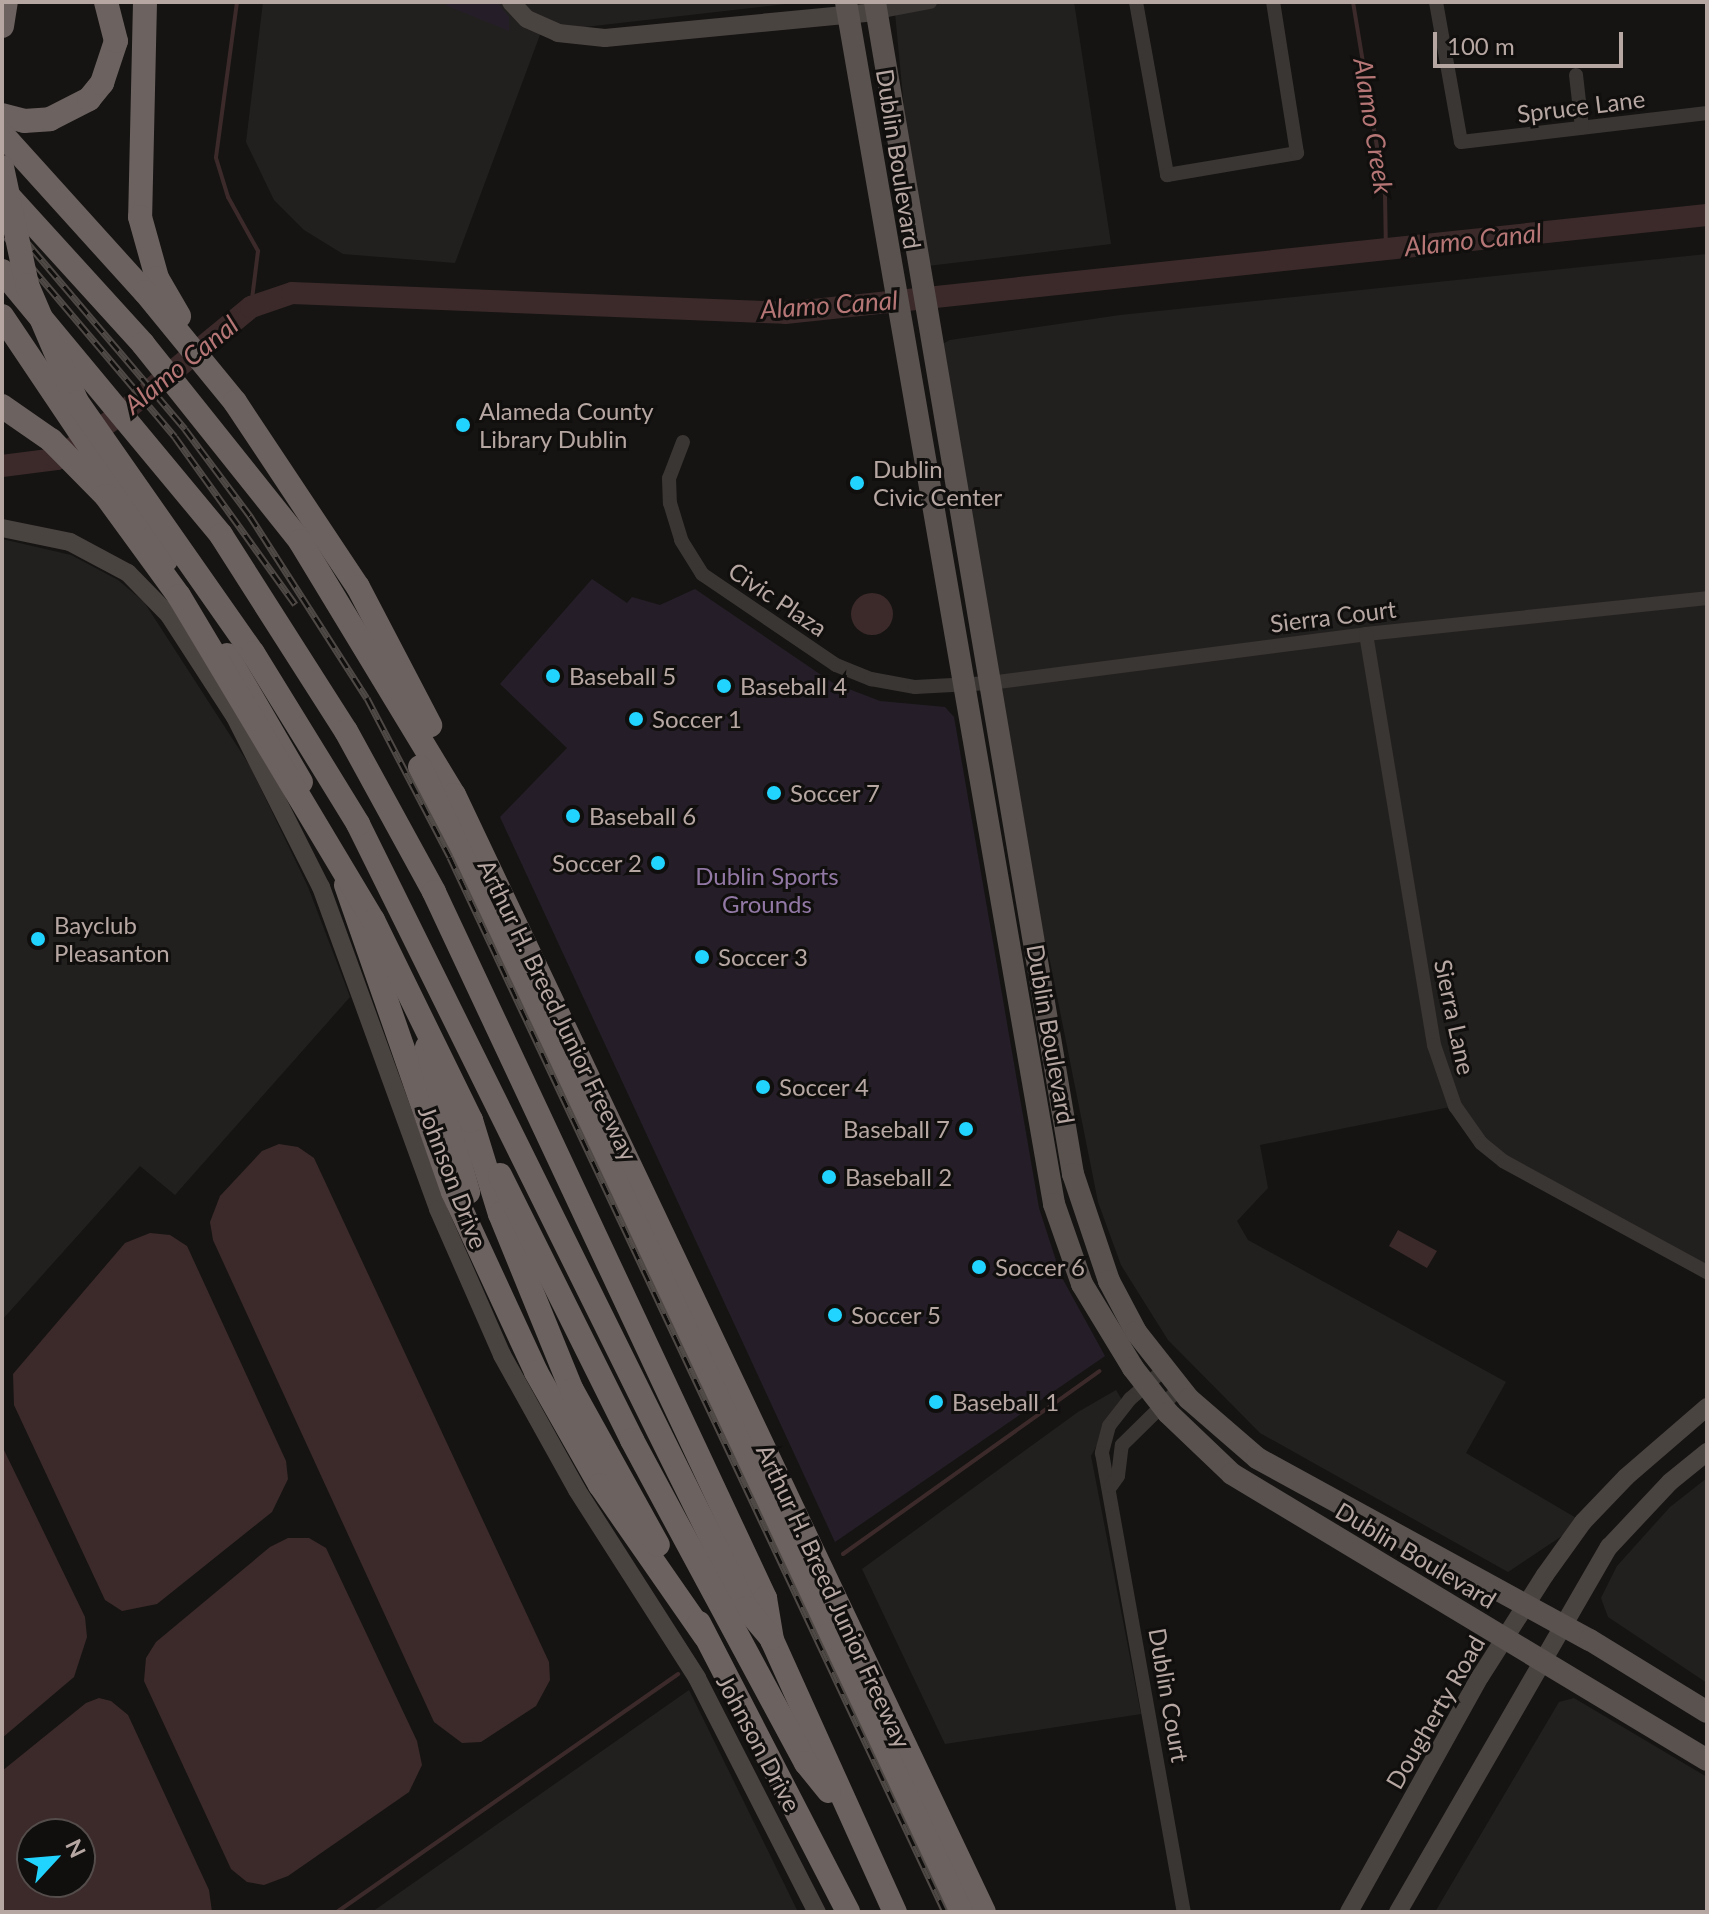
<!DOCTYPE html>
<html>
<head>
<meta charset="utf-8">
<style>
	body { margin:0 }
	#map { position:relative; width:1709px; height:1914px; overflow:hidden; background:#151413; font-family:Lato,sans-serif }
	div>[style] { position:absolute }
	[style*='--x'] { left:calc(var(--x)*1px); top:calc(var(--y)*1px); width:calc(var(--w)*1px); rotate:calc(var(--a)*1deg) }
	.built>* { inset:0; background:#22201f }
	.green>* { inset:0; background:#251e28 }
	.water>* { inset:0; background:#3c2a2a }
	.round { border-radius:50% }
	.stream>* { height:4px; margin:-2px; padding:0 2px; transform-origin:2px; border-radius:2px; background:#3c2a2a }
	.river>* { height:22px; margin:-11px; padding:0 11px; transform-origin:11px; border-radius:11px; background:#3c2a2a }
	.street>* { height:14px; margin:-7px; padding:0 7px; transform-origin:7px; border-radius:7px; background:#3a3633 }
	.secondary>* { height:18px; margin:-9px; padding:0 9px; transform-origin:9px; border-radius:9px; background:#4a4441 }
	.primary>* { height:22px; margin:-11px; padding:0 11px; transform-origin:11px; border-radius:11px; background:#59524f }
	.highway>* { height:24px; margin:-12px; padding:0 12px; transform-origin:12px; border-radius:12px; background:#6c625f }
	.rail>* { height:7px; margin-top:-3.5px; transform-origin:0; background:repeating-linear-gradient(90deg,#100f0e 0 12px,#4f4946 0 24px); box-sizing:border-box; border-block:2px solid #4f4946 }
	.highway-bridge>* { height:24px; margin:-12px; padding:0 12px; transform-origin:12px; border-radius:12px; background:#6c625f }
	.dots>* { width:22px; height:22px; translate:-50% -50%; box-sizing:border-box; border:4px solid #100f0e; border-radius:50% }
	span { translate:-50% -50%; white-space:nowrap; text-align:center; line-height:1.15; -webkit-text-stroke:6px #100f0e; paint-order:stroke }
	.street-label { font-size:24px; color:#b7a7a3 }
	.poi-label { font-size:24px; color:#b7a7a3 }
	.left { translate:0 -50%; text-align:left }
	.right { translate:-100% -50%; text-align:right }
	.park-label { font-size:24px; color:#9278a4 }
	.water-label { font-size:26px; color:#b67676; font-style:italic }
	.frame { position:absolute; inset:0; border:4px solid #b7a7a3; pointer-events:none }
	.north { position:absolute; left:16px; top:1818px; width:80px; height:80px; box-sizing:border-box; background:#100f0e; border:2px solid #534c4a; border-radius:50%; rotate:64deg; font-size:22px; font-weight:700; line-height:32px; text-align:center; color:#b7a7a3 }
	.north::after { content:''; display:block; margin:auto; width:28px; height:36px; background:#21d4ff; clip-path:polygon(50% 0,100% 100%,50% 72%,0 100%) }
	.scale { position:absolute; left:1433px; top:32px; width:190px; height:36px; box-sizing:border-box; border:4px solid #b7a7a3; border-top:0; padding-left:10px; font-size:24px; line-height:28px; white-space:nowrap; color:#b7a7a3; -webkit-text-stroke:6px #100f0e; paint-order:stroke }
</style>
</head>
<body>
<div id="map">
	<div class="built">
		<i style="clip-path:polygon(263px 2px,803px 2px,541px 32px,455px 263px,343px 254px,304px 230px,274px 200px,246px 142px)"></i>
		<i style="clip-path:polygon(894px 2px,1074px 2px,1111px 244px,919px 267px)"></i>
		<i style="clip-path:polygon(1707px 254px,1707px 1272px,1503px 1161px,1455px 1106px,1260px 1145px,1268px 1188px,1237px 1221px,1248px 1240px,1506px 1382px,1466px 1453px,1583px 1522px,1508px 1572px,1260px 1433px,1168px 1340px,1121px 1265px,1098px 1202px,1050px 961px,1010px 803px,933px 349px,950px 340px,1120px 315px)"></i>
		<i style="clip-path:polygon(2px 539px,71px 555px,118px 580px,144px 602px,250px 766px,308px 887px,350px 997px,175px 1195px,140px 1166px,2px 1320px)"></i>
		<i style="clip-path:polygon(1116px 1390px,1122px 1400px,1091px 1456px,1141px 1714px,945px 1744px,862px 1569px,1078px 1412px)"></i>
		<i style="clip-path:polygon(1707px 1478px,1707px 1683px,1608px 1617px,1601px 1598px,1617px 1566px,1670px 1507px)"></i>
		<i style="clip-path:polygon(689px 1690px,798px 1912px,372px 1912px)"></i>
		<i style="clip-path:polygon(1574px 1698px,1707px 1777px,1707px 1912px,1435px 1912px,1559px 1702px)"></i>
	</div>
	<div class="green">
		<i style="clip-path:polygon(453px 2px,497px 2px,509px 17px,509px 31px,445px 5px)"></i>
		<i style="clip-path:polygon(592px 579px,627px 603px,632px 597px,660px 605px,695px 589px,833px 683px,880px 701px,945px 707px,954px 717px,1039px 1208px,1061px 1276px,1105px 1356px,835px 1542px,500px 817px,567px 748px,500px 684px)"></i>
	</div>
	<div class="water">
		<i class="round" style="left:851px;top:593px;width:42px;height:42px"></i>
		<i style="clip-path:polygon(279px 1144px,298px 1147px,314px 1158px,549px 1662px,550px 1680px,536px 1706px,481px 1742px,462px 1743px,434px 1722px,213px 1240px,210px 1222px,220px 1196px,262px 1151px)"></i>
		<i style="clip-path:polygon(1398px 1230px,1437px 1251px,1427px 1268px,1389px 1246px)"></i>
		<i style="clip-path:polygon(150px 1233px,170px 1235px,187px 1246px,286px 1461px,288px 1479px,272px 1512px,157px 1604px,122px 1611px,105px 1600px,14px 1405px,13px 1374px,125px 1243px)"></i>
		<i style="clip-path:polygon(2px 1446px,85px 1617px,87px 1637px,74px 1677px,2px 1738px)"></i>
		<i style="clip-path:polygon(288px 1538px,309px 1538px,326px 1548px,417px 1741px,422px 1765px,409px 1792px,288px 1876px,264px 1885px,247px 1882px,231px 1869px,144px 1681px,146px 1658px,156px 1642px,270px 1547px)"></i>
		<i style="clip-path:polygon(evenodd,99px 1698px,111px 1701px,128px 1715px,209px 1890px,212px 1912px,2px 1912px,2px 1771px,86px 1703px,99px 1698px,32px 1834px,80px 1834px,80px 1882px,32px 1882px,32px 1834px)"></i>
	</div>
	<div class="stream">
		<i style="--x:237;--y:2;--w:157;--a:97.7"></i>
		<i style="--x:216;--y:158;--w:41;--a:72.9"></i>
		<i style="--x:228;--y:197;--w:62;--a:60.9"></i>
		<i style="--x:258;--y:251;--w:56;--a:97.1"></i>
		<i style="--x:1353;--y:2;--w:196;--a:80.6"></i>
		<i style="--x:1385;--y:195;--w:55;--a:89"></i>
		<i style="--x:843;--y:1554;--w:315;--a:-35.5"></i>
		<i style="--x:337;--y:1912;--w:416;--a:-34.9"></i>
	</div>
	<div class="river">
		<i style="--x:2;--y:466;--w:55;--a:-7.3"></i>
		<i style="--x:57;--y:459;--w:80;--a:-35.3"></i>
		<i style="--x:122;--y:413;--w:167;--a:-39.4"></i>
		<i style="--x:251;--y:307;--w:43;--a:-18.9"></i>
		<i style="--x:292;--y:293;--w:493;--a:2.3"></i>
		<i style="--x:785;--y:313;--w:927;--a:-6.07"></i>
	</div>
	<div class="street">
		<i style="--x:1136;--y:2;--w:176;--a:79.8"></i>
		<i style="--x:1167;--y:175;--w:132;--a:-9.6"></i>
		<i style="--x:1297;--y:153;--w:153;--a:-99"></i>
		<i style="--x:1436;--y:2;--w:142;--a:79.9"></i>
		<i style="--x:1461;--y:142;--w:248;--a:-6.7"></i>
		<i style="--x:876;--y:12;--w:55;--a:-10.5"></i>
		<i style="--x:1576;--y:75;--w:53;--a:83.5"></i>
		<i style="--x:683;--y:442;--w:39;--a:111"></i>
		<i style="--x:669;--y:478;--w:25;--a:88"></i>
		<i style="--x:670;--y:503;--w:39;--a:73"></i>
		<i style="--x:681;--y:540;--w:40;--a:58"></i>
		<i style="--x:702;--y:574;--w:162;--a:34.2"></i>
		<i style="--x:836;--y:665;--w:38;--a:22"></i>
		<i style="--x:871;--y:679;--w:45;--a:10.3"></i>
		<i style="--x:915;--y:687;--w:75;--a:-3.1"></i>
		<i style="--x:990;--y:683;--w:379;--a:-7.4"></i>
		<i style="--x:1366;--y:634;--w:343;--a:-6"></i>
		<i style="--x:1366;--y:634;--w:417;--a:80.6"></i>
		<i style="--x:1434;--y:1045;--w:65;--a:71"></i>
		<i style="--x:1455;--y:1106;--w:45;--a:54.9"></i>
		<i style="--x:1481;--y:1143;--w:28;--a:39"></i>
		<i style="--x:1503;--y:1161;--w:232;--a:28.6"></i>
		<i style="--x:1165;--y:1369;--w:46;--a:139.4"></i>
		<i style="--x:1130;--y:1399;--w:34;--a:128"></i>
		<i style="--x:1109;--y:1426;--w:28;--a:105"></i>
		<i style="--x:1102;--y:1453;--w:466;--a:79.9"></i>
		<i style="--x:1111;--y:1486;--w:12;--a:-55"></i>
		<i style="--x:1118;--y:1476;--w:31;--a:-83"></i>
		<i style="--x:1122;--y:1445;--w:81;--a:-44.5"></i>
	</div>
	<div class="secondary">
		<i style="--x:511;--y:2;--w:23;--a:47"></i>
		<i style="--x:527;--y:19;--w:34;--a:24"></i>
		<i style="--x:558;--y:33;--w:47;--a:6.1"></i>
		<i style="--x:605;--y:38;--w:272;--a:-5.5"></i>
		<i style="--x:2;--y:528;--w:69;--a:11.6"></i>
		<i style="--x:70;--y:542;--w:66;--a:28.1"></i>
		<i style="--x:128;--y:573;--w:59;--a:45.7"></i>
		<i style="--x:169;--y:615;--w:121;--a:57.1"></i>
		<i style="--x:235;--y:717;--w:191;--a:63.2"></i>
		<i style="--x:321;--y:887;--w:343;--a:70"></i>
		<i style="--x:438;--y:1209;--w:159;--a:66.3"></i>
		<i style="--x:502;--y:1355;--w:154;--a:60.9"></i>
		<i style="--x:577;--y:1490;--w:223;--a:57.4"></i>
		<i style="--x:697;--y:1678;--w:263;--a:62.9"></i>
		<i style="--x:1349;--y:1912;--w:269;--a:-60.9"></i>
		<i style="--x:1480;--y:1677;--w:121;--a:-57.5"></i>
		<i style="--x:1545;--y:1575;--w:65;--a:-54.4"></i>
		<i style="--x:1583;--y:1522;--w:62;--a:-46.3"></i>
		<i style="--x:1626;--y:1477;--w:107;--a:-40.8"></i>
		<i style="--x:1398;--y:1912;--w:422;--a:-60"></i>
		<i style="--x:1609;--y:1547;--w:89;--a:-46.8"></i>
		<i style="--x:1670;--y:1482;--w:48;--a:-39"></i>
	</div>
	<div class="primary">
		<i style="--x:846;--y:2;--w:1220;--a:80.18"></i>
		<i style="--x:1054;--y:1204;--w:85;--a:70.7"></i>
		<i style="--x:1082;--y:1284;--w:98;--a:58.7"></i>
		<i style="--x:1133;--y:1368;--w:57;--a:52.1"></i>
		<i style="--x:1168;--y:1413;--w:88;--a:43.6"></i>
		<i style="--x:1232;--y:1474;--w:554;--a:31.05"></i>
		<i style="--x:875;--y:2;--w:1189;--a:80.41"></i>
		<i style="--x:1073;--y:1174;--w:113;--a:71.4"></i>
		<i style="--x:1109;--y:1281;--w:58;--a:62.1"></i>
		<i style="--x:1136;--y:1332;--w:85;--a:51.7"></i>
		<i style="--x:1189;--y:1399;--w:90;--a:40.9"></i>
		<i style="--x:1257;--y:1458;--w:379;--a:28.7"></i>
		<i style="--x:1590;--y:1640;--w:137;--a:31.6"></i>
	</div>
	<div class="highway">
		<i style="--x:145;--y:2;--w:215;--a:91.3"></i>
		<i style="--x:140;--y:217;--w:63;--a:74.4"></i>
		<i style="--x:157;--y:278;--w:44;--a:59.9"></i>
		<i style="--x:2;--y:26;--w:24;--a:-81"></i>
		<i style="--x:2;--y:115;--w:23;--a:15"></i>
		<i style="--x:24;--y:121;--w:26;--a:-4"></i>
		<i style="--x:50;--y:119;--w:44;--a:-27.1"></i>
		<i style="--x:89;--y:99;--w:21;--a:-51"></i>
		<i style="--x:102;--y:83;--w:44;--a:-71.6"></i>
		<i style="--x:116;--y:41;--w:40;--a:-104.4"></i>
		<i style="--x:2;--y:134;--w:213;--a:47.9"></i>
		<i style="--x:145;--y:292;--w:142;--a:50.7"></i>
		<i style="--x:235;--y:402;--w:222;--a:56.4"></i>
		<i style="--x:358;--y:587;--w:156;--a:62.4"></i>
		<i style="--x:4;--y:191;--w:207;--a:47.7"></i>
		<i style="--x:143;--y:344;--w:252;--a:51.4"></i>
		<i style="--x:300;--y:541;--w:297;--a:58.8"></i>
		<i style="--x:454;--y:795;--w:1236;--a:64.62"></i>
		<i style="--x:2;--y:271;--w:343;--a:50.3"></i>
		<i style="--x:221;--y:535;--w:232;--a:57.5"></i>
		<i style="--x:346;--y:731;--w:183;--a:61.3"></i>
		<i style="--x:434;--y:892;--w:780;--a:64.88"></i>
		<i style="--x:765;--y:1598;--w:43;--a:80.5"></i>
		<i style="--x:772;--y:1640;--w:299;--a:65.7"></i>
		<i style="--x:2;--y:316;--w:294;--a:56.1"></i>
		<i style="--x:227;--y:655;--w:147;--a:59.8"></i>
		<i style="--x:420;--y:767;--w:1266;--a:64.71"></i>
		<i style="--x:358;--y:824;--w:875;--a:63.67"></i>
		<i style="--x:746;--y:1608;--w:39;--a:50"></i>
		<i style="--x:346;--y:885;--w:325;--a:70.8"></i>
		<i style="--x:453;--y:1192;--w:198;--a:65.2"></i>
		<i style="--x:536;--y:1372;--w:130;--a:60.5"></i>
		<i style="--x:600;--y:1485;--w:184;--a:55.2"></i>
		<i style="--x:427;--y:1047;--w:151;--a:74.2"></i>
		<i style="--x:471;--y:1120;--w:98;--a:72.9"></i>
		<i style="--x:500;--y:1214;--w:190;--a:67.8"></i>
		<i style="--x:572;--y:1390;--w:177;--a:61"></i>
		<i style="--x:500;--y:1175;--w:296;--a:63.5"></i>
		<i style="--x:632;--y:1440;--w:367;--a:61.7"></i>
		<i style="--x:806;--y:1763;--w:36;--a:51"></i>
		<i style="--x:699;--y:1623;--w:325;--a:62.7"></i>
	</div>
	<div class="rail">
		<i style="--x:2;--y:213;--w:283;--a:49.7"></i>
		<i style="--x:185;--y:429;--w:109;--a:53.2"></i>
		<i style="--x:250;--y:516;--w:216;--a:57.3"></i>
		<i style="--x:367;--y:698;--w:179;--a:62.4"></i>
		<i style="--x:450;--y:857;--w:1165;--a:64.86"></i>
		<i style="--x:2;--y:232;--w:268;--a:49.8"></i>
		<i style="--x:175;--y:437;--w:206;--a:54.3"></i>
	</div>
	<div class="highway-bridge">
		<i style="--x:2;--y:167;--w:121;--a:78"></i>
		<i style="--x:27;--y:285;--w:127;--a:66.9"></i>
		<i style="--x:77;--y:402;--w:307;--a:55"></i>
		<i style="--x:253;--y:653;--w:201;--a:58.4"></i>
		<i style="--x:2;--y:406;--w:60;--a:34.8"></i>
		<i style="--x:51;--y:440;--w:78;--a:45.5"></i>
		<i style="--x:106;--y:496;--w:124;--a:53.9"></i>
		<i style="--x:179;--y:596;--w:378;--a:59.1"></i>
		<i style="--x:373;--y:920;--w:223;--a:63.9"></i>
	</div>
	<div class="dots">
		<i style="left:463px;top:425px;background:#21d4ff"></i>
		<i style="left:857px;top:483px;background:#21d4ff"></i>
		<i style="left:553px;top:676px;background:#21d4ff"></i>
		<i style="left:724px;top:686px;background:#21d4ff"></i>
		<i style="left:636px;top:719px;background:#21d4ff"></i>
		<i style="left:774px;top:793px;background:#21d4ff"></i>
		<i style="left:573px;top:816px;background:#21d4ff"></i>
		<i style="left:658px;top:863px;background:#21d4ff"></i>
		<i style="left:38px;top:939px;background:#21d4ff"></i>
		<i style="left:702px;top:957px;background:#21d4ff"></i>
		<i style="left:763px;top:1087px;background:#21d4ff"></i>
		<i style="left:966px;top:1129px;background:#21d4ff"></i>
		<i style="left:829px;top:1177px;background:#21d4ff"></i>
		<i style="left:979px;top:1267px;background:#21d4ff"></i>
		<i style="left:835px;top:1315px;background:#21d4ff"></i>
		<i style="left:936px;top:1402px;background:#21d4ff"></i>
	</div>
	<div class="street-label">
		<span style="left:1581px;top:106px;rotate:-7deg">Spruce Lane</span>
		<span style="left:899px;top:159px;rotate:81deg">Dublin Boulevard</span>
		<span style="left:778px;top:599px;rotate:34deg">Civic Plaza</span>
		<span style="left:1333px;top:616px;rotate:-7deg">Sierra Court</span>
		<span style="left:558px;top:1010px;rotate:64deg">Arthur H. Breed Junior Freeway</span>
		<span style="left:1455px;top:1017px;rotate:78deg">Sierra Lane</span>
		<span style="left:1051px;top:1034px;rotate:80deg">Dublin Boulevard</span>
		<span style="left:453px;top:1177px;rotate:69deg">Johnson Drive</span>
		<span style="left:1416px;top:1555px;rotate:31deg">Dublin Boulevard</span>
		<span style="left:834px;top:1596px;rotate:65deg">Arthur H. Breed Junior Freeway</span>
		<span style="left:1169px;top:1695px;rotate:80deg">Dublin Court</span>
		<span style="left:1435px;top:1712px;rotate:-60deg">Dougherty Road</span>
		<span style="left:759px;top:1743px;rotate:62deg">Johnson Drive</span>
	</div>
	<div class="poi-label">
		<span class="left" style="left:479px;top:425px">Alameda County<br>Library Dublin</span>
		<span class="left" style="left:873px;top:483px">Dublin<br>Civic Center</span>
		<span class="left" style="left:569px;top:676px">Baseball 5</span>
		<span class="left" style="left:740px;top:686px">Baseball 4</span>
		<span class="left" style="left:652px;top:719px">Soccer 1</span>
		<span class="left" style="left:790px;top:793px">Soccer 7</span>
		<span class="left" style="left:589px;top:816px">Baseball 6</span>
		<span class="right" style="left:642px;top:863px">Soccer 2</span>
		<span class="left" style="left:54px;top:939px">Bayclub<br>Pleasanton</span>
		<span class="left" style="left:718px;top:957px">Soccer 3</span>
		<span class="left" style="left:779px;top:1087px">Soccer 4</span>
		<span class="right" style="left:950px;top:1129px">Baseball 7</span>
		<span class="left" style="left:845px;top:1177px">Baseball 2</span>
		<span class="left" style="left:995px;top:1267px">Soccer 6</span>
		<span class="left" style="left:851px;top:1315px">Soccer 5</span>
		<span class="left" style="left:952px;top:1402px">Baseball 1</span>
	</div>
	<div class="park-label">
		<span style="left:767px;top:890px">Dublin Sports<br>Grounds</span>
	</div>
	<div class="water-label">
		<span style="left:1373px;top:126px;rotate:81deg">Alamo Creek</span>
		<span style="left:1473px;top:240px;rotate:-6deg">Alamo Canal</span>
		<span style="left:829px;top:305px;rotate:-4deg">Alamo Canal</span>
		<span style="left:181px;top:365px;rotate:-39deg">Alamo Canal</span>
	</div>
	<div class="frame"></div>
	<div class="north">N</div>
	<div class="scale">100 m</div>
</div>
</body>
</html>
